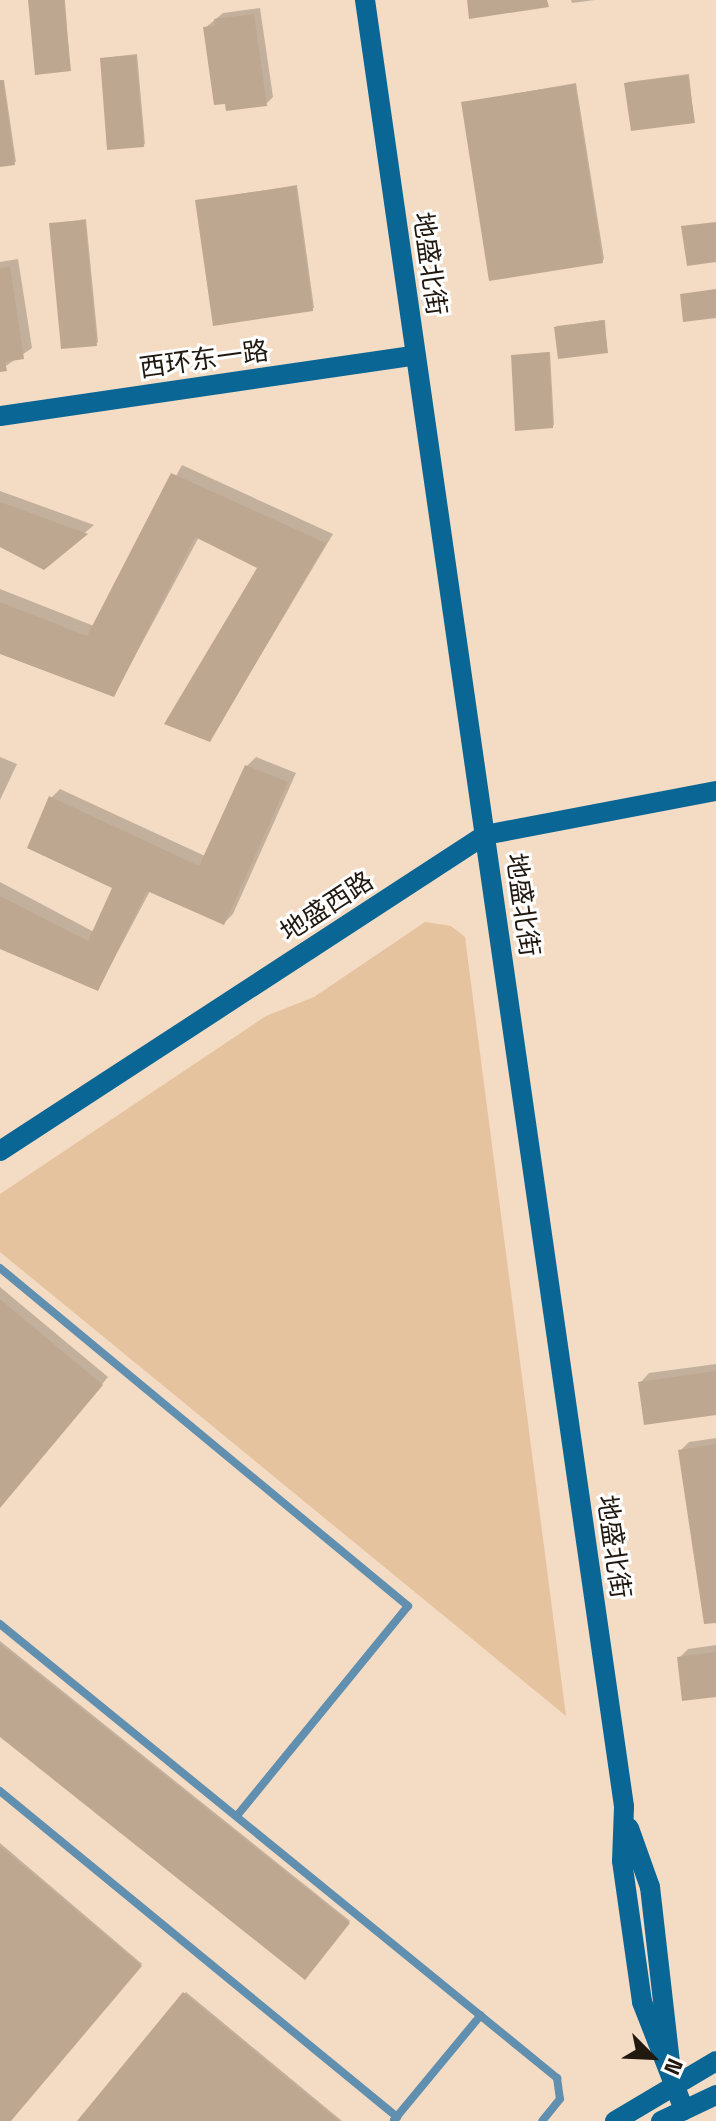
<!DOCTYPE html>
<html>
<head>
<meta charset="utf-8">
<style>
	body { margin:0 }
	#map { position:relative; width:716px; height:2121px; overflow:hidden; background:#f4dcc4; font-family:"Space Grotesk","Noto Sans SC",sans-serif }
	div>[style] { position:absolute }
	[style*='--x'] { left:calc(var(--x)*1px); top:calc(var(--y)*1px); width:calc(var(--w)*1px); rotate:calc(var(--a)*1deg) }
	.green>* { inset:0; background:#e6c39f }
	.shadow>* { inset:0; background:#0003 }
	.building>* { inset:0; background:#bea790 }
	.lane>* { height:8px; margin:-4px; padding:0 4px; transform-origin:4px; border-radius:4px; background:#608faf }
	.secondary>* { height:20px; margin:-10px; padding:0 10px; transform-origin:10px; border-radius:10px; background:#0a6695 }
	span { translate:-50% -50%; white-space:nowrap; text-align:center; line-height:1.15; -webkit-text-stroke:6px #fff; paint-order:stroke }
	.street-label { font-size:26px; color:#211810 }
	.north { position:absolute; left:612px; top:2017px; width:80px; height:80px; -webkit-text-stroke:6px #fff; paint-order:stroke; rotate:114deg; font-size:22px; font-weight:700; line-height:32px; text-align:center; color:#211810 }
	.north::after { content:''; display:block; margin:auto; width:28px; height:36px; background:#211810; clip-path:polygon(50% 0,100% 100%,50% 72%,0 100%) }
</style>
</head>
<body>
<div id="map">
	<div class="green">
		<i style="clip-path:polygon(425px 922px,451px 926px,465px 937px,566px 1716px,0 1252px,0 1194px,266px 1016px,314px 997px)"></i>
	</div>
	<div class="shadow">
		<i style="clip-path:polygon(30px 0,65px 0,70px 69px)"></i>
		<i style="clip-path:polygon(571px 0,595px 0,572px 3px)"></i>
		<i style="clip-path:polygon(260px 8px,273px 97px,266px 104px,227px 101px,205px 28px,223px 13px)"></i>
		<i style="clip-path:polygon(137px 54px,145px 144px,143px 145px,102px 58px)"></i>
		<i style="clip-path:polygon(689px 74px,694px 121px,627px 84px,628px 82px)"></i>
		<i style="clip-path:polygon(0 80px,4px 80px,16px 162px,0 165px)"></i>
		<i style="clip-path:polygon(576px 83px,604px 259px,602px 261px,463px 103px)"></i>
		<i style="clip-path:polygon(297px 185px,314px 308px,312px 309px,197px 201px)"></i>
		<i style="clip-path:polygon(86px 219px,98px 342px,96px 344px,51px 224px)"></i>
		<i style="clip-path:polygon(18px 259px,32px 348px,0 370px,0 262px)"></i>
		<i style="clip-path:polygon(605px 320px,607px 351px,556px 327px,557px 326px)"></i>
		<i style="clip-path:polygon(550px 352px,554px 425px,552px 427px,513px 356px)"></i>
		<i style="clip-path:polygon(182px 465px,333px 534px,210px 740px,260px 567px,199px 537px,114px 695px,0 652px,0 589px,94px 626px)"></i>
		<i style="clip-path:polygon(0 491px,94px 525px,44px 568px,0 544px)"></i>
		<i style="clip-path:polygon(0 757px,17px 764px,0 800px)"></i>
		<i style="clip-path:polygon(256px 757px,296px 773px,233px 914px,224px 923px,150px 891px,98px 989px,0 947px,0 882px,94px 932px,115px 887px,51px 798px,60px 789px,205px 856px,247px 766px)"></i>
		<i style="clip-path:polygon(0 1287px,108px 1377px,0 1507px)"></i>
		<i style="clip-path:polygon(716px 1364px,716px 1413px,640px 1383px,649px 1373px)"></i>
		<i style="clip-path:polygon(716px 1438px,716px 1621px,680px 1451px,689px 1442px)"></i>
		<i style="clip-path:polygon(0 1641px,350px 1921px,305px 1978px,0 1734px)"></i>
		<i style="clip-path:polygon(716px 1645px,716px 1695px,679px 1658px,688px 1649px)"></i>
		<i style="clip-path:polygon(0 1843px,142px 1964px,9px 2121px,0 2121px)"></i>
		<i style="clip-path:polygon(186px 1992px,342px 2121px,80px 2121px)"></i>
	</div>
	<div class="building">
		<i style="clip-path:polygon(28px 0,64px 0,71px 71px,35px 75px)"></i>
		<i style="clip-path:polygon(467px 0,547px 0,549px 7px,469px 19px)"></i>
		<i style="clip-path:polygon(254px 14px,267px 106px,226px 111px,225px 104px,214px 105px,203px 27px,215px 26px,214px 19px)"></i>
		<i style="clip-path:polygon(136px 55px,144px 147px,107px 150px,100px 58px)"></i>
		<i style="clip-path:polygon(688px 75px,695px 123px,631px 131px,624px 83px)"></i>
		<i style="clip-path:polygon(3px 80px,15px 165px,0 167px,0 81px)"></i>
		<i style="clip-path:polygon(575px 84px,603px 263px,489px 281px,461px 102px)"></i>
		<i style="clip-path:polygon(296px 186px,313px 311px,213px 326px,195px 200px)"></i>
		<i style="clip-path:polygon(85px 220px,97px 346px,61px 349px,49px 223px)"></i>
		<i style="clip-path:polygon(716px 222px,716px 262px,687px 266px,681px 226px)"></i>
		<i style="clip-path:polygon(10px 267px,24px 359px,5px 362px,7px 371px,0 372px,0 268px)"></i>
		<i style="clip-path:polygon(716px 289px,716px 318px,683px 322px,680px 294px)"></i>
		<i style="clip-path:polygon(604px 320px,608px 353px,558px 359px,554px 327px)"></i>
		<i style="clip-path:polygon(549px 352px,553px 428px,515px 431px,511px 355px)"></i>
		<i style="clip-path:polygon(171px 473px,326px 543px,210px 742px,164px 724px,257px 568px,195px 537px,114px 697px,0 654px,0 602px,87px 636px)"></i>
		<i style="clip-path:polygon(0 502px,88px 534px,44px 570px,0 547px)"></i>
		<i style="clip-path:polygon(245px 765px,288px 782px,224px 925px,147px 891px,98px 991px,0 949px,0 896px,88px 941px,112px 888px,27px 848px,49px 796px,199px 866px)"></i>
		<i style="clip-path:polygon(0 1299px,103px 1385px,0 1508px)"></i>
		<i style="clip-path:polygon(716px 1371px,716px 1415px,644px 1425px,638px 1382px)"></i>
		<i style="clip-path:polygon(716px 1444px,716px 1623px,704px 1624px,678px 1450px)"></i>
		<i style="clip-path:polygon(0 1644px,350px 1923px,305px 1980px,0 1737px)"></i>
		<i style="clip-path:polygon(716px 1652px,716px 1697px,682px 1701px,677px 1657px)"></i>
		<i style="clip-path:polygon(0 1846px,142px 1966px,11px 2121px,0 2121px)"></i>
		<i style="clip-path:polygon(183px 1992px,339px 2121px,77px 2121px)"></i>
	</div>
	<div class="lane">
		<i style="--x:0;--y:1268;--w:530;--a:39.64"></i>
		<i style="--x:408;--y:1606;--w:271;--a:129.2"></i>
		<i style="--x:0;--y:1624;--w:719;--a:39.18"></i>
		<i style="--x:557;--y:2078;--w:21;--a:82"></i>
		<i style="--x:560;--y:2099;--w:28;--a:129"></i>
		<i style="--x:0;--y:1791;--w:514;--a:39.39"></i>
		<i style="--x:394;--y:2120;--w:136;--a:-50.4"></i>
	</div>
	<div class="secondary">
		<i style="--x:365;--y:0;--w:1825;--a:81.84"></i>
		<i style="--x:624;--y:1807;--w:54;--a:92.1"></i>
		<i style="--x:622;--y:1861;--w:142;--a:81.9"></i>
		<i style="--x:642;--y:2002;--w:116;--a:68.7"></i>
		<i style="--x:0;--y:416;--w:420;--a:-8.3"></i>
		<i style="--x:0;--y:1151;--w:579;--a:-33.09"></i>
		<i style="--x:485;--y:835;--w:235;--a:-10.8"></i>
		<i style="--x:629;--y:1828;--w:63;--a:70.4"></i>
		<i style="--x:650;--y:1887;--w:177;--a:83.5"></i>
		<i style="--x:615;--y:2121;--w:117;--a:-30.7"></i>
		<i style="--x:661;--y:2121;--w:61;--a:-25.3"></i>
	</div>
	<div class="street-label">
		<span style="left:429px;top:264px;rotate:82deg">地盛北街</span>
		<span style="left:204px;top:360px;rotate:-8deg">西环东一路</span>
		<span style="left:522px;top:905px;rotate:82deg">地盛北街</span>
		<span style="left:327px;top:907px;rotate:-33deg">地盛西路</span>
		<span style="left:613px;top:1547px;rotate:82deg">地盛北街</span>
	</div>
	<div class="north">N</div>
</div>
</body>
</html>
